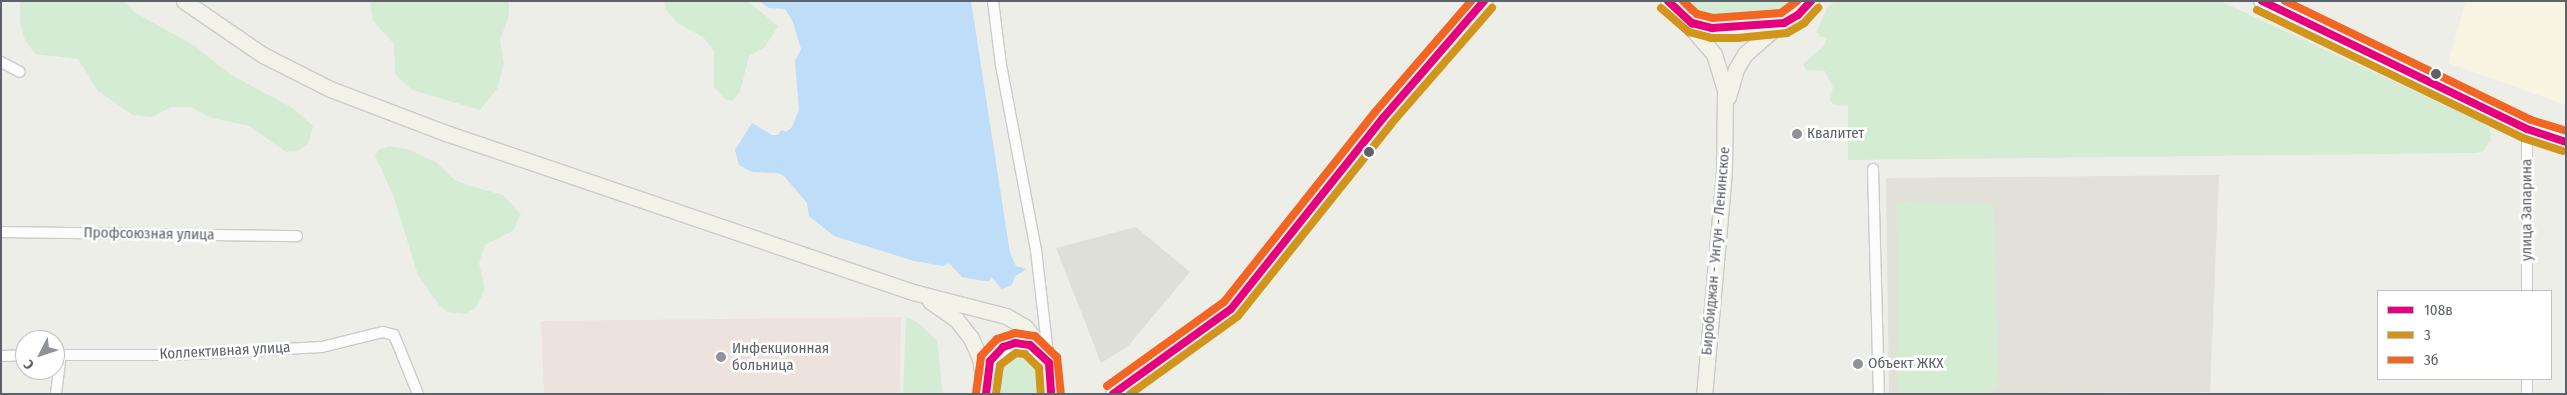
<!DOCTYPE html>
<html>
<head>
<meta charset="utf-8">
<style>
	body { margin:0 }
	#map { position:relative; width:2567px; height:395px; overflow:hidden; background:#eeeee9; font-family:"Fira Sans Condensed",sans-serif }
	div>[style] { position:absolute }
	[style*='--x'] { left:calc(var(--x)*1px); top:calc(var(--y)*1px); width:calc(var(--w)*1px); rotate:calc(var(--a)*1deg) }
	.commercial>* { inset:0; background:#f7f4e2 }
	.industrial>* { inset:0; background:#dfdfda }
	.education>* { inset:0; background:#e1e0d9 }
	.medical>* { inset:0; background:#eee2de }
	.green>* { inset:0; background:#d5ecd4 }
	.water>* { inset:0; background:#bdddf8 }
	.roads { filter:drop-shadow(1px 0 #cacbca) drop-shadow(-1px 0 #cacbca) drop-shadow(0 1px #cacbca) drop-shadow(0 -1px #cacbca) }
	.street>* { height:10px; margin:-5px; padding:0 5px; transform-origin:5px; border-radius:5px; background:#fcfcfc }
	.secondary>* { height:14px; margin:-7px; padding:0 7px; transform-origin:7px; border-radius:7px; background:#fcfcfc }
	.primary>* { height:15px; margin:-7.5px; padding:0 7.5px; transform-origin:7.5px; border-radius:7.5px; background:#f3f2e9 }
	.bus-1>* { height:8px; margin:-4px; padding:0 4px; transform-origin:4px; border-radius:4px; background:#e5007d }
	.bus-2>* { height:8px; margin:-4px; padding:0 4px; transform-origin:4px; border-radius:4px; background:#d0951a }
	.bus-3>* { height:8px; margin:-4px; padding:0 4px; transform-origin:4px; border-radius:4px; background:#f26522 }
	.dots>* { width:14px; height:14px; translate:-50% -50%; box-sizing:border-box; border:2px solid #fff; border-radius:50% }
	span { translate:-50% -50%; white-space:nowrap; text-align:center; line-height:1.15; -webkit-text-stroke:5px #fff; paint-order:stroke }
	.poi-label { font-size:15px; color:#5d6268 }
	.left { translate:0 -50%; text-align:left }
	.street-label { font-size:15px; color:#5d6268 }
	.frame { position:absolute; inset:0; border:2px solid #5d6268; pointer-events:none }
	.legend { position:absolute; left:2377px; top:290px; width:175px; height:90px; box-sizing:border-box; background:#fff; border:1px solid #bec0c3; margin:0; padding:6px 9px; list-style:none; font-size:15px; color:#5d6268 }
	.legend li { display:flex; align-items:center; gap:10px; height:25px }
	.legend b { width:25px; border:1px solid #bec0c3 }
	.north { position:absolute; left:15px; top:330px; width:50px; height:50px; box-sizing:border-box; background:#fff; border:1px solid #bec0c3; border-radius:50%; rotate:229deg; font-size:14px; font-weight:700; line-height:20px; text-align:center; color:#5d6268 }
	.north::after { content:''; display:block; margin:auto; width:18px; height:22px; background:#909395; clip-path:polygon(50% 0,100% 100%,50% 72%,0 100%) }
</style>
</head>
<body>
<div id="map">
	<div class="commercial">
		<i style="clip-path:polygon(2466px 1px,2566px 1px,2566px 105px,2448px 63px)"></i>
	</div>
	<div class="industrial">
		<i style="clip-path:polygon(1136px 227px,1190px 272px,1128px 346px,1101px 363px,1056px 248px)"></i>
	</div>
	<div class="education">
		<i style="clip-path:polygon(2219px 175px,2210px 392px,1889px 394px,1886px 178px)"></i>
	</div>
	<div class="medical">
		<i style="clip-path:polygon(901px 317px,900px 394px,544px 394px,541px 321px)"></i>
	</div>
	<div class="green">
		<i style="clip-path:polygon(20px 1px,125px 1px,134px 12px,195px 46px,231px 75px,293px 108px,313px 126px,308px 144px,298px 151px,286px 152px,249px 126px,212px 118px,190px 107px,171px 107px,153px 117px,133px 115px,98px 91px,78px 59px,35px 54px,25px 40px,20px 22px)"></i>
		<i style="clip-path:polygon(370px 1px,509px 1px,509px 16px,500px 40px,504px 64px,497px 89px,480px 110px,412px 90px,395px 74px,394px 44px,373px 21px)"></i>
		<i style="clip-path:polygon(664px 1px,748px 1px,778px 26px,765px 47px,749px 56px,740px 92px,732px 101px,726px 100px,714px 87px,714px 51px,703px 37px,677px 23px,665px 9px)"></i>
		<i style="clip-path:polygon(1679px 1px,1796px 1px,1774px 13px,1722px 18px,1692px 11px)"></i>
		<i style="clip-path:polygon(1835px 1px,2220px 1px,2481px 122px,2490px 129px,2491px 139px,2483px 151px,2477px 153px,1848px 160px,1848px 106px,1834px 105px,1830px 100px,1833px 87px,1825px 71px,1806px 70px,1803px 64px,1824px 46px,1827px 37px,1820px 37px,1816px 32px,1828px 7px)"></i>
		<i style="clip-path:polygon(389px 146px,408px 149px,436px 162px,455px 180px,467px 185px,503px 195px,521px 214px,513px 231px,485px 245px,479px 263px,485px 289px,476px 307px,466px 314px,448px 312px,439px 305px,418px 275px,393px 195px,375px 156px,378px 150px)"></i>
		<i style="clip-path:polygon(1897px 202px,1993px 204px,1999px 383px,1988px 394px,1898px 394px)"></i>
		<i style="clip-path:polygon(906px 317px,917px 322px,937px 340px,943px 394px,903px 394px)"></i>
		<i style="clip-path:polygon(1019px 349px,1032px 356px,1038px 372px,1039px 394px,998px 394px,996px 376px,1000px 361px)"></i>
	</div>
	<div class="water">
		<i style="clip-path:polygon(759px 1px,971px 1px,1010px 253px,1016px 266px,1027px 269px,1015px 276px,1012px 285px,1002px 289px,991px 277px,990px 281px,984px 281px,962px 277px,949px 263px,943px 266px,914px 261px,834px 236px,809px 216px,807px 203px,784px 176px,778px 173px,752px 172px,739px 165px,735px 150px,752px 123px,772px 135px,778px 135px,781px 130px,786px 132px,792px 127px,799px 110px,795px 61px,801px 49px,793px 22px,785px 9px,769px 8px)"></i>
	</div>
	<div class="roads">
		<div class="street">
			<i style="--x:993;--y:1;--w:64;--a:82.9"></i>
			<i style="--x:1001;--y:65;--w:188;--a:79.3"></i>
			<i style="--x:1036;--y:250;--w:105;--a:83.4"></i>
			<i style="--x:1;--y:62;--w:21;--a:28"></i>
			<i style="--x:2527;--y:129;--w:162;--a:90"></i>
			<i style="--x:1873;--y:169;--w:225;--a:88.5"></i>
			<i style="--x:1;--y:232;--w:296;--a:0.8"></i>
			<i style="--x:55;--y:355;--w:117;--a:0"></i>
			<i style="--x:172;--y:355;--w:150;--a:-3.1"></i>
			<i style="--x:322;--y:347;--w:63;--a:-13.8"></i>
			<i style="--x:383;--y:332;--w:11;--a:15"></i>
			<i style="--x:394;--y:335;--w:64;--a:67.9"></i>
			<i style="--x:1;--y:356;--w:24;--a:-2"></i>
			<i style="--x:2527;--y:379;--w:15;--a:90"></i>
			<i style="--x:56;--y:394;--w:39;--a:-83"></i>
		</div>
		<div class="secondary">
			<i style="--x:2261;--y:1;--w:295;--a:25.7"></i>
			<i style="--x:2527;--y:129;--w:41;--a:18.4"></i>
			<i style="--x:985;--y:381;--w:21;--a:-76"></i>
			<i style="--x:990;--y:361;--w:25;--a:-42"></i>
			<i style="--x:1009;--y:344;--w:21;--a:3"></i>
			<i style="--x:1030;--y:345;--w:20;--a:41"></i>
		</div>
		<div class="primary">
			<i style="--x:184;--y:1;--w:96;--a:34.4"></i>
			<i style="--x:263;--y:55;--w:75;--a:26.9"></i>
			<i style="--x:330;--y:89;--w:124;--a:20.8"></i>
			<i style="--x:446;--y:133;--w:493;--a:18.8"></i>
			<i style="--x:913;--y:292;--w:96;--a:14.5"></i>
			<i style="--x:1006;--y:316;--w:22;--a:30"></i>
			<i style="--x:1025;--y:327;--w:23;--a:50"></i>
			<i style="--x:1040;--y:345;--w:20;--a:63"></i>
			<i style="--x:1049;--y:363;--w:31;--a:86"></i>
			<i style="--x:1668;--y:1;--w:70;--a:49"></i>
			<i style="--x:1714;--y:54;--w:39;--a:73"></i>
			<i style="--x:1725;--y:91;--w:81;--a:90.7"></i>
			<i style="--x:1724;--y:172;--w:223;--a:95.1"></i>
			<i style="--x:1688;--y:21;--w:25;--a:16"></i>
			<i style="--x:1712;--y:28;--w:67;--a:-3.4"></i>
			<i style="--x:1728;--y:97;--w:29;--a:-74"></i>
			<i style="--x:1736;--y:69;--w:17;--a:-59"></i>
			<i style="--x:1745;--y:54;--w:33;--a:-41"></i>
			<i style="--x:1770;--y:32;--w:33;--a:-31"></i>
			<i style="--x:1798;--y:15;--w:19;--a:-47"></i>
			<i style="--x:930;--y:301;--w:32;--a:35"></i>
			<i style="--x:956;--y:319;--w:24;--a:52"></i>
			<i style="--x:971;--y:338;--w:22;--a:66"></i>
			<i style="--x:980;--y:358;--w:36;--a:81"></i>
			<i style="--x:1113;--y:394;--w:145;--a:-35.8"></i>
			<i style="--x:1231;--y:309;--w:244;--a:-51.5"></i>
			<i style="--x:1383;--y:118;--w:155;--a:-49.2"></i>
		</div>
	</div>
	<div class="bus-1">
		<i style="--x:1668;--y:1;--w:33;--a:43"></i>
		<i style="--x:1692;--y:23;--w:21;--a:14"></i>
		<i style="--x:1712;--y:28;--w:72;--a:-4"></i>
		<i style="--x:1784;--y:23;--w:16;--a:-30"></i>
		<i style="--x:1798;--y:15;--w:19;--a:-47"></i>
		<i style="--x:2262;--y:1;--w:294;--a:25.8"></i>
		<i style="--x:2527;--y:129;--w:41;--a:18.4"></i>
		<i style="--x:986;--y:394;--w:33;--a:-83"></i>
		<i style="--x:990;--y:361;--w:19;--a:-47"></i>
		<i style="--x:1003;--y:347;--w:13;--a:-18"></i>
		<i style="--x:1015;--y:343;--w:15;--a:8"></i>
		<i style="--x:1030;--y:345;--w:26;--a:43"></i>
		<i style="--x:1049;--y:363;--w:31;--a:86"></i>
		<i style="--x:1113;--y:394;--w:145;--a:-35.8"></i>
		<i style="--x:1231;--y:309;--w:244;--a:-51.5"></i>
		<i style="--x:1383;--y:118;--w:155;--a:-49.2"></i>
	</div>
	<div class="bus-2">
		<i style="--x:1661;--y:8;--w:37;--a:41"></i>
		<i style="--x:1689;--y:32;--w:23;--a:15"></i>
		<i style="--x:1711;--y:38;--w:27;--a:0"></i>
		<i style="--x:1738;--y:38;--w:49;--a:-5.8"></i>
		<i style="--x:1787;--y:33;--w:20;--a:-30"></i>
		<i style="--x:1804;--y:23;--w:21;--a:-47"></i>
		<i style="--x:2257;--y:10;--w:295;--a:25.7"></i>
		<i style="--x:2523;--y:138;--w:42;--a:18"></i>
		<i style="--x:996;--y:394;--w:29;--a:-82"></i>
		<i style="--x:1000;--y:365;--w:20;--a:-37"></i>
		<i style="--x:1016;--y:353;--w:9;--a:6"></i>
		<i style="--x:1025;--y:354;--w:20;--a:45"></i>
		<i style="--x:1039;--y:368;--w:26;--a:86"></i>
		<i style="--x:1130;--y:394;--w:133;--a:-35.8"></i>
		<i style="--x:1238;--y:316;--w:246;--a:-51.4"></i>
		<i style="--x:1391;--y:124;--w:154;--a:-49"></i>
	</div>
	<div class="bus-3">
		<i style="--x:1683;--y:1;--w:19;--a:43"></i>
		<i style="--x:1697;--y:14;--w:16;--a:14"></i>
		<i style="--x:1713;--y:18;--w:68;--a:-4.2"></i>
		<i style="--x:1781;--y:13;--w:20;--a:-37"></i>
		<i style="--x:2285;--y:1;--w:273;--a:25.8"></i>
		<i style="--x:2531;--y:120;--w:37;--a:17"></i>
		<i style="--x:1107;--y:386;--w:144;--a:-35.7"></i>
		<i style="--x:1224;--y:302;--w:243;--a:-51.5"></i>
		<i style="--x:1375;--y:112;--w:147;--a:-49.1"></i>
		<i style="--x:976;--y:393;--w:37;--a:-82"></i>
		<i style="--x:981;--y:356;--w:23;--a:-47"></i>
		<i style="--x:997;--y:339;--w:19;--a:-18"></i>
		<i style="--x:1015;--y:333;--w:20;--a:9"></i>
		<i style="--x:1035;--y:336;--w:30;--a:44"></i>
		<i style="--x:1057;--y:357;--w:36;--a:84"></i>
	</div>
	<div class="dots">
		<i style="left:2436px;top:74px;background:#5d6268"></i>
		<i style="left:1797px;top:134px;background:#909395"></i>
		<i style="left:1369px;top:152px;background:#5d6268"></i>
		<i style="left:721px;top:357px;background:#909395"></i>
		<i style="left:1858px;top:364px;background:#909395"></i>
	</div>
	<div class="poi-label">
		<span class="left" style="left:1807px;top:134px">Квалитет</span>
		<span class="left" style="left:732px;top:357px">Инфекционная<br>больница</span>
		<span class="left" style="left:1868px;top:364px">Объект ЖКХ</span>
	</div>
	<div class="street-label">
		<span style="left:2527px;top:210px;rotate:-90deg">улица Запарина</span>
		<span style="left:149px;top:234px;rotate:1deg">Профсоюзная улица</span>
		<span style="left:1716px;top:251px;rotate:-85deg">Биробиджан - Унгун - Ленинское</span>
		<span style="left:225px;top:351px;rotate:-3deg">Коллективная улица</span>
	</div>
	<div class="frame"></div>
	<ul class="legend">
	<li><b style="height:6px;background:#e5007d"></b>108в</li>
	<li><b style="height:6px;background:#d0951a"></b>3</li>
	<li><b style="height:6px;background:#f26522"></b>3б</li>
	</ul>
	<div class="north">С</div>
</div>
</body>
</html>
